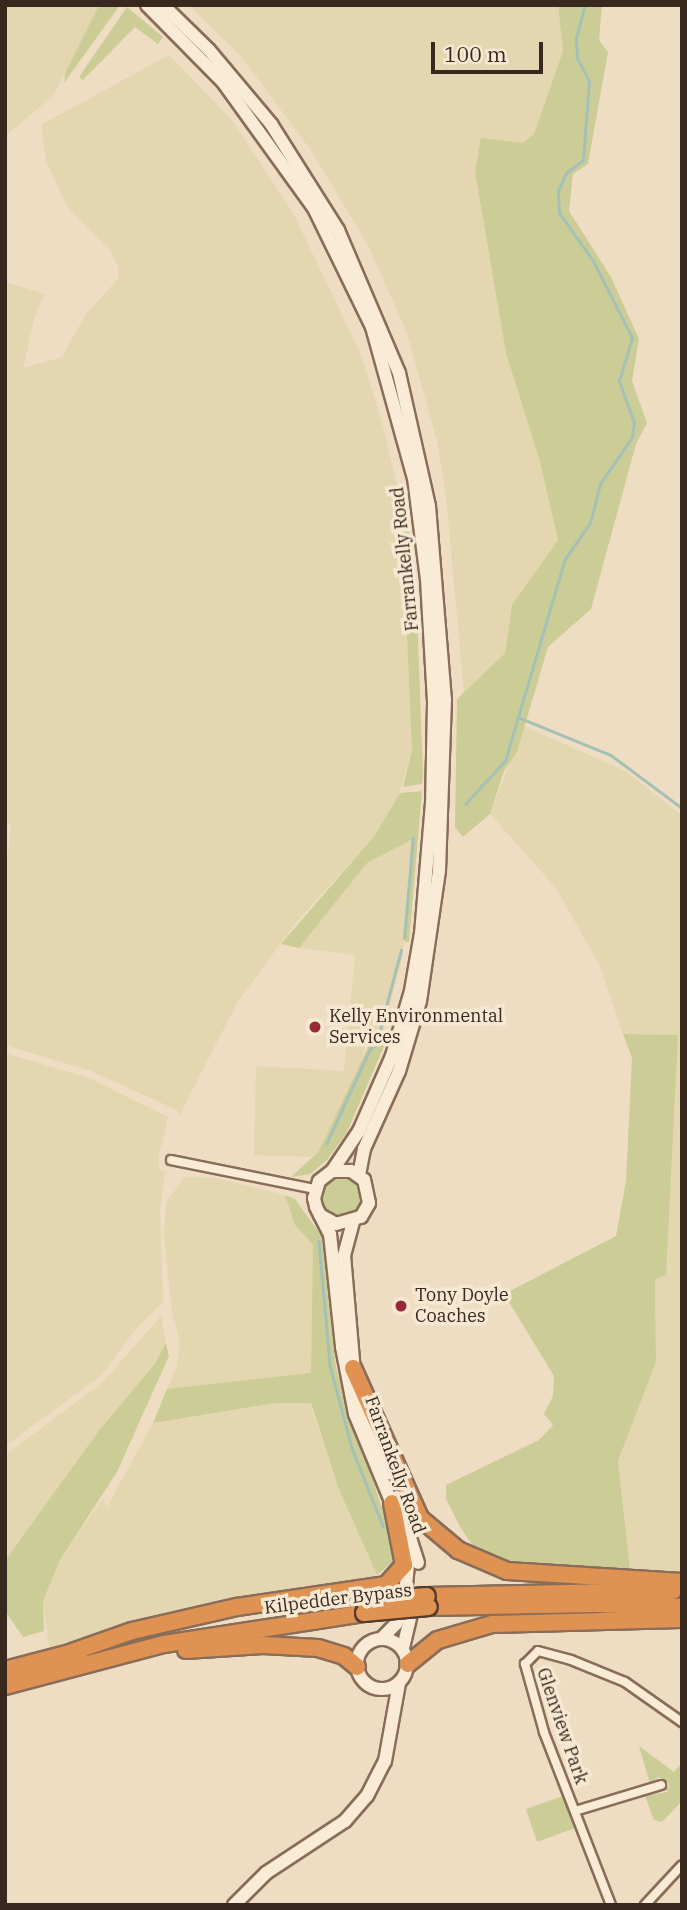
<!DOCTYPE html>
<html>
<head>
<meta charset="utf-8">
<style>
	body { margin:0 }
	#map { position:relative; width:687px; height:1910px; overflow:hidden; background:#eeddc2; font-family:"IBM Plex Serif",serif }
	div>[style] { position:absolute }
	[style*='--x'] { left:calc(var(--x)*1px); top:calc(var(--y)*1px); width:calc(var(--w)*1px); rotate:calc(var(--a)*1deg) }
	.farmland>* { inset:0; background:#e4d6b0 }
	.green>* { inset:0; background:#cccd96 }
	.round { border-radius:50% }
	.stream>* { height:2.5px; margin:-1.25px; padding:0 1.25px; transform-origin:1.25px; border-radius:1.25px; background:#a5c1b6 }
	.roads { filter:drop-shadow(2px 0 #896d59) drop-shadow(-2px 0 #896d59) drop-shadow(0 2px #896d59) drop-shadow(0 -2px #896d59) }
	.street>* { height:8px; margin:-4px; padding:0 4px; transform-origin:4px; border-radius:4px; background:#f9ebd6 }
	.secondary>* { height:12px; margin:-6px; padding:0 6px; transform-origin:6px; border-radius:6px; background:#f9ebd6 }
	.secondary>.ring { margin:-6px; padding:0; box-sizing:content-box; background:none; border:12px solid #f9ebd6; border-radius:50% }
	.highway>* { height:16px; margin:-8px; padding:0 8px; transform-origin:8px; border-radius:8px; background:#df9252 }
	.bridges { filter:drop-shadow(2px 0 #563c2e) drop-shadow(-2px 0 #563c2e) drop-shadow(0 2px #563c2e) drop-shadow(0 -2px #563c2e) }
	.highway-bridge>* { height:16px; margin:-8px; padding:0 8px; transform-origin:8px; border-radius:8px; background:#df9252 }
	.dots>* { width:19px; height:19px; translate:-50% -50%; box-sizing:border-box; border:4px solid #f6e8d2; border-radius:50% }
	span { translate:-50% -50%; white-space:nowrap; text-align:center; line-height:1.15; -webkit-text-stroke:7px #f6e8d2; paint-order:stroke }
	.street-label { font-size:18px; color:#38281e }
	.poi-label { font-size:18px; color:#38281e }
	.left { translate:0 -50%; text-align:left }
	.frame { position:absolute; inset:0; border:7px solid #38281e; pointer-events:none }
	.scale { position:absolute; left:431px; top:42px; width:112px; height:32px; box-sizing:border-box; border:4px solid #38281e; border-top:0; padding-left:9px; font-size:21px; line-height:24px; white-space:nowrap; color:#38281e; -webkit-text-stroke:5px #f6e8d2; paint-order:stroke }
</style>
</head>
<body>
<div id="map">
	<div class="farmland">
		<i style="clip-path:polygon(5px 5px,99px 5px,53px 96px,5px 136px)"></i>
		<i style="clip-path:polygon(189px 5px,558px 5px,563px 51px,534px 134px,523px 143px,497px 295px,506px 353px,540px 462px,558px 540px,512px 605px,505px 653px,464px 692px,446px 496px,437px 441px,407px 333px,367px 243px,310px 149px,239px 54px)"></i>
		<i style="clip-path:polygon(169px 55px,232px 120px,293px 213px,360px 352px,382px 422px,401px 502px,412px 750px,396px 804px,375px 835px,294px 925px,237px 1003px,179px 1116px,177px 1110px,91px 1071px,5px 1045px,5px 880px,11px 824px,5px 822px,5px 282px,45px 294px,35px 316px,23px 368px,62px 357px,86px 314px,118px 279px,118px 267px,109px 248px,68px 208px,46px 160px,41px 125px)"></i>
		<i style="clip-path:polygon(524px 726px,627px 772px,682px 815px,682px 1573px,630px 1570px,618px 1461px,656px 1362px,655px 1278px,678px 1035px,623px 1034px,600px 966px,556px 888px,490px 814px)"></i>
		<i style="clip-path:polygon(411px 840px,403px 954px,380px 1043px,365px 1047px,359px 1070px,319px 1151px,310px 1157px,254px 1155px,256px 1066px,344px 1071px,355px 955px,299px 948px,367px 863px)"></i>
		<i style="clip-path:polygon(5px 1053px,89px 1078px,168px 1117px,159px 1155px,159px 1170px,165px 1172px,160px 1209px,163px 1302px,134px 1331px,102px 1375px,5px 1446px)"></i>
		<i style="clip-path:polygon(185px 1177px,216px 1178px,285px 1195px,295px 1225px,313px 1245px,311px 1406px,338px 1487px,377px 1575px,343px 1586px,233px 1599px,113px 1627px,49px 1648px,43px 1601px,60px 1560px,103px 1498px,107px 1507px,153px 1423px,177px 1366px,180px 1342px,172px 1312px,164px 1234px,166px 1202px)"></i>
		<i style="clip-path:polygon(161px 1316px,166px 1343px,154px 1365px,100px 1429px,5px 1561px,5px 1455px,102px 1383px)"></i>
	</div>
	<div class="green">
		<i style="clip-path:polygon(99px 5px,120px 5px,64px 83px,65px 73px)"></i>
		<i style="clip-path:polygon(558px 5px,602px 5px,599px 40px,608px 52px,588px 164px,573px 174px,569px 211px,611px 277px,639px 339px,632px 381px,647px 423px,636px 444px,591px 609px,548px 647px,517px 752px,504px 771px,490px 814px,463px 837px,455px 827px,457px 699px,505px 653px,512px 605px,558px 540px,540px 462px,506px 353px,475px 171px,481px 138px,523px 143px,534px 134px,563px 51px)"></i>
		<i style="clip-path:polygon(127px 7px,163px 37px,158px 44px,135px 27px,83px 80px,79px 77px)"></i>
		<i style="clip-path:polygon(401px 502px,406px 503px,417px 614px,423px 774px,422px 784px,403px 787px,412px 750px)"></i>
		<i style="clip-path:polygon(422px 791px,409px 942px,405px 942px,411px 840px,367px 863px,299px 948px,281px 944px,375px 835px,400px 793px)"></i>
		<i style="clip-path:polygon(623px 1034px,678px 1035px,666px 1275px,655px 1279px,656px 1362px,618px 1461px,630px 1570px,500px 1562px,477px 1552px,460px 1527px,446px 1499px,446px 1485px,539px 1440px,553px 1425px,544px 1414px,553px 1396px,554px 1376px,504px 1294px,616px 1236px,626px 1181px,632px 1058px)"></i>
		<i style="clip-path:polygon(370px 1043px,385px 1044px,347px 1132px,327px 1160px,310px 1174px,291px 1177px,319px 1151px)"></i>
		<i class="round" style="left:321px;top:1177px;width:42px;height:42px"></i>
		<i style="clip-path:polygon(285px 1195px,295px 1199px,323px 1238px,336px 1368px,398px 1557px,377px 1575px,338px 1487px,311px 1403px,275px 1403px,153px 1423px,167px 1389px,311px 1373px,313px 1245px,295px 1225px)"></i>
		<i style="clip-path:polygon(166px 1343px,169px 1356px,117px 1472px,60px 1560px,43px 1601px,44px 1631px,23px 1637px,5px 1611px,5px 1561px,100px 1429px,154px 1365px)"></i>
		<i style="clip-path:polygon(639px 1746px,674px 1772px,682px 1763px,682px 1801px,662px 1822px,654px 1820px,645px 1796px,667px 1792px,669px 1783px,658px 1777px,650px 1784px)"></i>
		<i style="clip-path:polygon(563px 1796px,575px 1828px,537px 1842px,526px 1809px)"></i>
	</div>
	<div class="stream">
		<i style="--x:520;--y:718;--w:98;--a:22.1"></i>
		<i style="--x:611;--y:755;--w:89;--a:36.7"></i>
		<i style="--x:465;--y:804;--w:59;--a:-47.1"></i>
		<i style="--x:505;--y:761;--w:211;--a:-73.5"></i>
		<i style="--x:565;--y:559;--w:44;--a:-55.2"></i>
		<i style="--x:590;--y:523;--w:40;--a:-75.6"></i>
		<i style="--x:600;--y:484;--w:57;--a:-55.8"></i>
		<i style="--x:632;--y:437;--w:14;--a:-82"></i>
		<i style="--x:634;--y:423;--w:45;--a:-109.7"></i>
		<i style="--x:619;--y:381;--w:45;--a:-73.2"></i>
		<i style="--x:632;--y:338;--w:86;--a:-116.9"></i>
		<i style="--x:593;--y:261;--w:59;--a:-125.3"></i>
		<i style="--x:559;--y:213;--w:22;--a:-93"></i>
		<i style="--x:558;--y:191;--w:20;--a:-66"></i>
		<i style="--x:566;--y:173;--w:21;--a:-37"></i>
		<i style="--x:583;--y:160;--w:79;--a:-85.7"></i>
		<i style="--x:589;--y:81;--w:26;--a:-118"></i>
		<i style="--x:577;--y:58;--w:20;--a:-93"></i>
		<i style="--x:576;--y:38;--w:34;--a:-75"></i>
		<i style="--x:404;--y:938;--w:100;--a:-84.9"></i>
		<i style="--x:326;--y:1144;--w:105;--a:-65.1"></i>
		<i style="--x:370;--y:1049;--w:7;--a:-34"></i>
		<i style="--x:376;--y:1045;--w:98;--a:-75.3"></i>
		<i style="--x:319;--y:1241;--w:124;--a:84.9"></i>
		<i style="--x:330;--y:1365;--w:86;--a:75.2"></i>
		<i style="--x:352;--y:1448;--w:84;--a:68.3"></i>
	</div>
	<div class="roads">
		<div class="street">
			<i style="--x:171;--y:1160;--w:147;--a:11.4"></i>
			<i style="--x:575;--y:1811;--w:90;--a:-16.8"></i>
			<i style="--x:611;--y:1905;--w:186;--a:-111.2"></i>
			<i style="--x:544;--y:1732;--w:71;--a:-105.6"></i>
			<i style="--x:525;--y:1664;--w:18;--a:-45"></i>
			<i style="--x:538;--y:1651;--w:34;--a:15"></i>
			<i style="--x:571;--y:1660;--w:58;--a:22.2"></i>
			<i style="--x:625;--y:1682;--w:70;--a:35.1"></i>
			<i style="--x:645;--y:1905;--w:54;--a:-47.2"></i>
		</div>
		<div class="secondary">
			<i style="--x:147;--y:5;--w:108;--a:45.4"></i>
			<i style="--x:223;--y:82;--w:155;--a:54.2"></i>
			<i style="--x:314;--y:208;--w:132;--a:64"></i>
			<i style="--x:372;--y:327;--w:157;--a:74.5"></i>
			<i style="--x:414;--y:478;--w:103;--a:82.7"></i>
			<i style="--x:427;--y:580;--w:123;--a:86.7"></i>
			<i style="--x:434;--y:703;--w:100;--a:91.1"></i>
			<i style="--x:432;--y:803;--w:130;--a:94.8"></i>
			<i style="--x:421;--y:933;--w:59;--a:99.8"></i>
			<i style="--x:411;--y:991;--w:68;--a:106.3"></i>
			<i style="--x:392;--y:1056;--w:82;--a:113.7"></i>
			<i style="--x:359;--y:1131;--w:48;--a:124"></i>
			<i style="--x:163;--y:5;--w:64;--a:44.4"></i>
			<i style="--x:209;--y:50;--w:97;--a:50"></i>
			<i style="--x:271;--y:124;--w:125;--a:57.7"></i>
			<i style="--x:338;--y:230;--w:155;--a:66.9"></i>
			<i style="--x:399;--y:373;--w:136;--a:77.3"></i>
			<i style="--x:429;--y:506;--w:194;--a:85.3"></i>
			<i style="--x:445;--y:699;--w:172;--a:92"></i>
			<i style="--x:439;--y:871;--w:131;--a:98.3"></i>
			<i style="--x:420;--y:1001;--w:73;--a:106.7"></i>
			<i style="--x:399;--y:1071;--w:85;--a:114.2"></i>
			<i style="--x:364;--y:1149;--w:26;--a:101"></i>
			<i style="--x:320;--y:1215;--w:18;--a:29"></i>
			<i style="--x:336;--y:1224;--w:26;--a:-16"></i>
			<i style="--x:361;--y:1217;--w:16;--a:-60"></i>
			<i style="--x:369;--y:1203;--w:24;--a:-102"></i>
			<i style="--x:364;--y:1180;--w:16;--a:-145"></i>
			<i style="--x:351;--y:1171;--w:19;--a:180"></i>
			<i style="--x:332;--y:1171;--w:16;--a:142"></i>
			<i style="--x:319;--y:1181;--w:18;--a:106"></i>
			<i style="--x:314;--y:1198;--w:9;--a:77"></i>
			<i style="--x:316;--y:1207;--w:30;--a:63"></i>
			<i style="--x:330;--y:1234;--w:114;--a:83.9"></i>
			<i style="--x:342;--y:1347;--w:68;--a:79"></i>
			<i style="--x:355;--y:1414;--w:105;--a:67.6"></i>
			<i style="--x:353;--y:1222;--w:34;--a:105"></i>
			<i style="--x:344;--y:1255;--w:116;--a:85.1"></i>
			<i style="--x:361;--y:1398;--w:80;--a:70.2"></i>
			<i style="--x:397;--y:1497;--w:69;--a:72.3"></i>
			<i style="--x:382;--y:1638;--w:20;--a:-45"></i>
			<i style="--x:396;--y:1624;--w:21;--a:-67"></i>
			<i style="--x:404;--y:1605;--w:50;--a:-84.3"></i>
			<i class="ring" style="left:357px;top:1639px;width:38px;height:38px"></i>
			<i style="--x:403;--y:1648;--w:48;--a:-76.8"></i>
			<i style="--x:234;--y:1905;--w:45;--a:-45"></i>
			<i style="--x:266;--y:1873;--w:95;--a:-33.4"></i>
			<i style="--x:345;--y:1821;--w:33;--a:-49"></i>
			<i style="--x:367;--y:1796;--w:39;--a:-63"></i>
			<i style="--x:385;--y:1761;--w:79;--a:-79.8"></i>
		</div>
		<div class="highway">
			<i style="--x:353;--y:1368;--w:164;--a:65.9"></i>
			<i style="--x:420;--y:1518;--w:50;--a:40.1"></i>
			<i style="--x:458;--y:1550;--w:53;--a:23.2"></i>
			<i style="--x:507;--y:1571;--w:175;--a:3.6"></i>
			<i style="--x:427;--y:1596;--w:246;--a:-1.2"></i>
			<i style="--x:429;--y:1607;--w:165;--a:-1"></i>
			<i style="--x:594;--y:1604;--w:88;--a:2"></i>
			<i style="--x:186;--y:1650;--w:77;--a:-3.7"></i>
			<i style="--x:263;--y:1645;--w:55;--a:3.1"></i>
			<i style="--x:318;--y:1648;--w:27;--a:17"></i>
			<i style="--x:344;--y:1656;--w:17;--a:40"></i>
			<i style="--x:72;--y:1652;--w:64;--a:-19.3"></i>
			<i style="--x:132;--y:1631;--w:108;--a:-12.9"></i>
			<i style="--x:237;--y:1607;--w:151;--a:-8.4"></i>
			<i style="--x:386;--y:1585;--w:27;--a:-48"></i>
			<i style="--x:404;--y:1565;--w:63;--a:-101"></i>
			<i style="--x:408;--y:1664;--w:38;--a:-39"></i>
			<i style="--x:438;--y:1640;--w:56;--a:-16.5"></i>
			<i style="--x:492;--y:1624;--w:190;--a:-1.5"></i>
			<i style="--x:5;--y:1670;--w:79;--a:-14.7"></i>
			<i style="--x:5;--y:1686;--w:164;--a:-14.8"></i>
			<i style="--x:164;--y:1644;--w:202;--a:-8.8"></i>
		</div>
	</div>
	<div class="bridges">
		<div class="highway-bridge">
			<i style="--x:364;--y:1601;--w:63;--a:-4.5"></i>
			<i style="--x:364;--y:1613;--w:65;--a:-5.3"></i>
		</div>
	</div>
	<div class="dots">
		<i style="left:315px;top:1027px;background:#982935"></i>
		<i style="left:401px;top:1306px;background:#982935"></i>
	</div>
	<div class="street-label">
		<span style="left:405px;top:559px;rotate:-96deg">Farrankelly Road</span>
		<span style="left:395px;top:1465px;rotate:70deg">Farrankelly Road</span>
		<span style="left:338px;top:1599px;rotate:-7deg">Kilpedder Bypass</span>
		<span style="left:562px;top:1726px;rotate:71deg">Glenview Park</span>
	</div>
	<div class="poi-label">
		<span class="left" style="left:329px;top:1027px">Kelly Environmental<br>Services</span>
		<span class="left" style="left:415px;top:1306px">Tony Doyle<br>Coaches</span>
	</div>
	<div class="frame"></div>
	<div class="scale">100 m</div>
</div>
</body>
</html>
